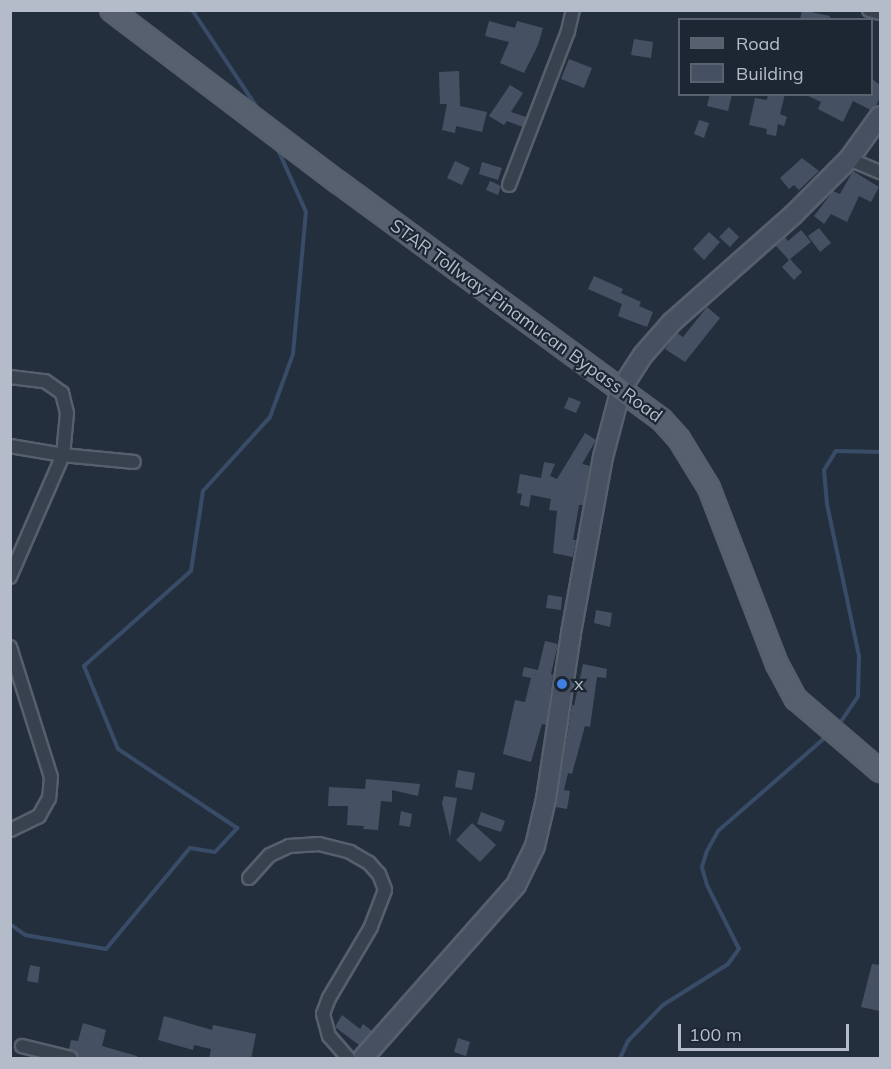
<!DOCTYPE html>
<html>
<head>
<meta charset="utf-8">
<style>
	body { margin:0 }
	#map { position:relative; width:891px; height:1069px; overflow:hidden; background:#242f3e; font-family:Mulish,sans-serif }
	div>[style] { position:absolute }
	[style*='--x'] { left:calc(var(--x)*1px); top:calc(var(--y)*1px); width:calc(var(--w)*1px); rotate:calc(var(--a)*1deg) }
	.stream>* { height:4px; margin:-2px; padding:0 2px; transform-origin:2px; border-radius:2px; background:#394c67 }
	.building>* { inset:0; background:#455162 }
	.roads { filter:drop-shadow(2px 0 #565f6c) drop-shadow(-2px 0 #565f6c) drop-shadow(0 2px #565f6c) drop-shadow(0 -2px #565f6c) }
	.street>* { height:12px; margin:-6px; padding:0 6px; transform-origin:6px; border-radius:6px; background:#38414e }
	.secondary>* { height:18px; margin:-9px; padding:0 9px; transform-origin:9px; border-radius:9px; background:#465061 }
	.primary>* { height:20px; margin:-10px; padding:0 10px; transform-origin:10px; border-radius:10px; background:#56606e }
	.dots>* { width:16px; height:16px; translate:-50% -50%; box-sizing:border-box; border:3px solid #1d2633; border-radius:50% }
	span { translate:-50% -50%; white-space:nowrap; text-align:center; line-height:1.15; -webkit-text-stroke:4.5px #1d2633; paint-order:stroke }
	.street-label { font-size:18px; color:#b4bcc9 }
	.poi-label { font-size:18px; color:#b4bcc9 }
	.left { translate:0 -50%; text-align:left }
	.frame { position:absolute; inset:0; border:12px solid #b4bcc9; pointer-events:none }
	.legend { position:absolute; left:678px; top:18px; width:195px; height:78px; box-sizing:border-box; background:#1d2633; border:2px solid #59626f; margin:0; padding:8px 10px; list-style:none; font-size:18px; color:#b4bcc9 }
	.legend li { display:flex; align-items:center; gap:12px; height:30px }
	.legend b { width:30px; border:2px solid #59626f }
	.scale { position:absolute; left:678px; top:1024px; width:171px; height:27px; box-sizing:border-box; border:3px solid #b4bcc9; border-top:0; padding-left:8px; font-size:18px; line-height:21px; white-space:nowrap; color:#b4bcc9; -webkit-text-stroke:4px #1d2633; paint-order:stroke }
</style>
</head>
<body>
<div id="map">
	<div class="stream">
		<i style="--x:192;--y:10;--w:123;--a:56.3"></i>
		<i style="--x:838;--y:726;--w:36;--a:-56"></i>
		<i style="--x:858;--y:696;--w:40;--a:-88.6"></i>
		<i style="--x:859;--y:656;--w:155;--a:-101.9"></i>
		<i style="--x:827;--y:504;--w:34;--a:-95"></i>
		<i style="--x:824;--y:470;--w:22;--a:-58"></i>
		<i style="--x:836;--y:451;--w:44;--a:1.3"></i>
		<i style="--x:10;--y:924;--w:19;--a:36"></i>
		<i style="--x:25;--y:935;--w:82;--a:9.8"></i>
		<i style="--x:106;--y:949;--w:131;--a:-50.3"></i>
		<i style="--x:190;--y:848;--w:25;--a:9"></i>
		<i style="--x:215;--y:852;--w:33;--a:-47"></i>
		<i style="--x:237;--y:828;--w:143;--a:-146.4"></i>
		<i style="--x:118;--y:749;--w:90;--a:-112.3"></i>
		<i style="--x:84;--y:666;--w:143;--a:-41.6"></i>
		<i style="--x:191;--y:571;--w:81;--a:-81.5"></i>
		<i style="--x:203;--y:491;--w:100;--a:-47.8"></i>
		<i style="--x:270;--y:417;--w:67;--a:-69.9"></i>
		<i style="--x:293;--y:354;--w:143;--a:-84.8"></i>
		<i style="--x:306;--y:212;--w:76;--a:-114.2"></i>
		<i style="--x:620;--y:1058;--w:19;--a:-65"></i>
		<i style="--x:628;--y:1041;--w:50;--a:-45.8"></i>
		<i style="--x:663;--y:1005;--w:77;--a:-32.2"></i>
		<i style="--x:728;--y:964;--w:19;--a:-54"></i>
		<i style="--x:739;--y:949;--w:72;--a:-116.6"></i>
		<i style="--x:707;--y:885;--w:19;--a:-106"></i>
		<i style="--x:702;--y:867;--w:17;--a:-73"></i>
		<i style="--x:707;--y:851;--w:23;--a:-61"></i>
		<i style="--x:718;--y:831;--w:146;--a:-41.1"></i>
	</div>
	<div class="building">
		<i style="clip-path:polygon(802px 10px,830px 16px,829px 20px,800px 20px)"></i>
		<i style="clip-path:polygon(489px 21px,515px 28px,517px 21px,543px 28px,538px 45px,524px 73px,500px 63px,509px 42px,485px 36px)"></i>
		<i style="clip-path:polygon(634px 39px,653px 42px,651px 58px,631px 55px)"></i>
		<i style="clip-path:polygon(569px 59px,592px 68px,584px 88px,561px 79px)"></i>
		<i style="clip-path:polygon(459px 71px,460px 106px,487px 112px,482px 132px,456px 126px,455px 133px,442px 130px,447px 104px,440px 104px,439px 72px)"></i>
		<i style="clip-path:polygon(872px 79px,880px 85px,880px 97px,876px 106px,871px 110px,853px 101px,843px 122px,818px 109px,821px 102px,804px 94px,872px 94px)"></i>
		<i style="clip-path:polygon(510px 85px,523px 93px,511px 112px,526px 117px,523px 127px,507px 121px,504px 125px,489px 116px)"></i>
		<i style="clip-path:polygon(710px 94px,732px 94px,728px 111px,707px 106px)"></i>
		<i style="clip-path:polygon(768px 94px,785px 94px,780px 114px,787px 117px,784px 126px,778px 124px,776px 136px,766px 134px,767px 129px,749px 125px,755px 98px,767px 100px)"></i>
		<i style="clip-path:polygon(699px 120px,709px 123px,704px 138px,694px 134px)"></i>
		<i style="clip-path:polygon(802px 158px,819px 171px,799px 190px,794px 185px,789px 189px,780px 178px)"></i>
		<i style="clip-path:polygon(455px 161px,470px 168px,462px 185px,447px 178px)"></i>
		<i style="clip-path:polygon(482px 162px,502px 168px,498px 180px,479px 174px)"></i>
		<i style="clip-path:polygon(853px 171px,879px 187px,871px 202px,859px 196px,847px 222px,831px 214px,824px 224px,814px 216px,833px 191px,840px 194px)"></i>
		<i style="clip-path:polygon(490px 181px,501px 186px,498px 195px,486px 190px)"></i>
		<i style="clip-path:polygon(729px 227px,739px 237px,730px 247px,719px 237px)"></i>
		<i style="clip-path:polygon(819px 228px,831px 243px,820px 252px,808px 236px)"></i>
		<i style="clip-path:polygon(801px 230px,811px 242px,790px 259px,802px 272px,794px 280px,782px 267px,789px 260px,776px 246px,785px 237px,788px 241px)"></i>
		<i style="clip-path:polygon(709px 232px,720px 242px,704px 260px,693px 249px)"></i>
		<i style="clip-path:polygon(594px 276px,623px 289px,621px 293px,641px 302px,639px 306px,653px 312px,647px 327px,618px 316px,622px 304px,588px 289px)"></i>
		<i style="clip-path:polygon(707px 307px,720px 318px,685px 362px,665px 349px,677px 333px,683px 337px)"></i>
		<i style="clip-path:polygon(569px 397px,581px 402px,576px 413px,564px 408px)"></i>
		<i style="clip-path:polygon(585px 433px,596px 440px,582px 464px,590px 466px,583px 505px,579px 505px,573px 540px,576px 540px,573px 557px,553px 553px,557px 511px,549px 510px,551px 499px,531px 495px,529px 507px,520px 505px,522px 494px,517px 493px,520px 474px,541px 478px,544px 462px,555px 464px,550px 476px,557px 479px)"></i>
		<i style="clip-path:polygon(548px 595px,562px 597px,561px 610px,546px 608px)"></i>
		<i style="clip-path:polygon(596px 610px,612px 613px,610px 627px,594px 623px)"></i>
		<i style="clip-path:polygon(545px 641px,558px 644px,551px 674px,553px 675px,546px 725px,542px 724px,531px 762px,503px 754px,515px 700px,525px 702px,531px 678px,522px 676px,524px 667px,538px 670px)"></i>
		<i style="clip-path:polygon(583px 664px,607px 669px,606px 678px,597px 677px,590px 727px,585px 726px,572px 774px,568px 773px,564px 790px,570px 791px,567px 809px,556px 807px,572px 705px,574px 706px)"></i>
		<i style="clip-path:polygon(458px 770px,475px 773px,472px 790px,455px 787px)"></i>
		<i style="clip-path:polygon(366px 779px,420px 784px,418px 796px,392px 790px,392px 802px,381px 801px,378px 830px,363px 829px,364px 826px,347px 825px,348px 806px,328px 806px,329px 787px,365px 789px)"></i>
		<i style="clip-path:polygon(444px 796px,457px 798px,450px 837px,442px 803px)"></i>
		<i style="clip-path:polygon(401px 811px,412px 814px,410px 827px,399px 825px)"></i>
		<i style="clip-path:polygon(481px 812px,505px 821px,501px 832px,477px 824px)"></i>
		<i style="clip-path:polygon(472px 823px,496px 845px,480px 862px,456px 840px)"></i>
		<i style="clip-path:polygon(872px 964px,880px 965px,880px 1011px,861px 1007px)"></i>
		<i style="clip-path:polygon(30px 965px,40px 967px,38px 983px,27px 981px)"></i>
		<i style="clip-path:polygon(342px 1015px,360px 1029px,363px 1024px,372px 1031px,359px 1045px,335px 1027px)"></i>
		<i style="clip-path:polygon(164px 1016px,212px 1030px,213px 1025px,256px 1034px,251px 1059px,209px 1059px,211px 1049px,194px 1045px,193px 1050px,158px 1040px)"></i>
		<i style="clip-path:polygon(83px 1023px,106px 1030px,102px 1046px,137px 1056px,137px 1059px,79px 1057px,76px 1052px,69px 1049px,71px 1040px,78px 1041px)"></i>
		<i style="clip-path:polygon(458px 1038px,470px 1042px,466px 1056px,454px 1052px)"></i>
	</div>
	<div class="roads">
		<div class="street">
			<i style="--x:869;--y:10;--w:11;--a:15"></i>
			<i style="--x:849;--y:159;--w:34;--a:23"></i>
			<i style="--x:509;--y:185;--w:165;--a:-69"></i>
			<i style="--x:568;--y:31;--w:22;--a:-77"></i>
			<i style="--x:10;--y:377;--w:35;--a:7"></i>
			<i style="--x:45;--y:381;--w:21;--a:35"></i>
			<i style="--x:62;--y:393;--w:21;--a:76"></i>
			<i style="--x:67;--y:413;--w:42;--a:95.4"></i>
			<i style="--x:63;--y:455;--w:133;--a:113.5"></i>
			<i style="--x:10;--y:446;--w:54;--a:9.6"></i>
			<i style="--x:63;--y:455;--w:71;--a:5.6"></i>
			<i style="--x:10;--y:647;--w:136;--a:72.5"></i>
			<i style="--x:51;--y:777;--w:21;--a:95"></i>
			<i style="--x:49;--y:798;--w:21;--a:119"></i>
			<i style="--x:39;--y:816;--w:32;--a:154"></i>
			<i style="--x:249;--y:878;--w:31;--a:-48"></i>
			<i style="--x:270;--y:855;--w:21;--a:-25"></i>
			<i style="--x:289;--y:846;--w:30;--a:-4"></i>
			<i style="--x:319;--y:844;--w:32;--a:14"></i>
			<i style="--x:350;--y:852;--w:22;--a:30"></i>
			<i style="--x:369;--y:863;--w:15;--a:48"></i>
			<i style="--x:379;--y:874;--w:17;--a:69"></i>
			<i style="--x:385;--y:890;--w:40;--a:111"></i>
			<i style="--x:371;--y:927;--w:82;--a:120.6"></i>
			<i style="--x:329;--y:998;--w:17;--a:111"></i>
			<i style="--x:323;--y:1014;--w:23;--a:75"></i>
			<i style="--x:329;--y:1036;--w:29;--a:49"></i>
			<i style="--x:22;--y:1046;--w:50;--a:13.8"></i>
		</div>
		<div class="secondary">
			<i style="--x:363;--y:1058;--w:231;--a:-48.5"></i>
			<i style="--x:516;--y:885;--w:43;--a:-64"></i>
			<i style="--x:535;--y:846;--w:48;--a:-76.8"></i>
			<i style="--x:546;--y:799;--w:168;--a:-81.4"></i>
			<i style="--x:571;--y:633;--w:179;--a:-79.7"></i>
			<i style="--x:603;--y:457;--w:70;--a:-75.2"></i>
			<i style="--x:621;--y:389;--w:40;--a:-57.1"></i>
			<i style="--x:643;--y:355;--w:44;--a:-48.7"></i>
			<i style="--x:672;--y:322;--w:162;--a:-41.5"></i>
			<i style="--x:793;--y:215;--w:79;--a:-45"></i>
			<i style="--x:849;--y:159;--w:53;--a:-54.2"></i>
		</div>
		<div class="primary">
			<i style="--x:111;--y:10;--w:285;--a:37.2"></i>
			<i style="--x:338;--y:182;--w:401;--a:36.3"></i>
			<i style="--x:661;--y:419;--w:27;--a:48"></i>
			<i style="--x:679;--y:439;--w:57;--a:58.5"></i>
			<i style="--x:709;--y:488;--w:189;--a:68.9"></i>
			<i style="--x:777;--y:664;--w:40;--a:62"></i>
			<i style="--x:796;--y:699;--w:111;--a:40.6"></i>
		</div>
	</div>
	<div class="dots">
		<i style="left:562px;top:684px;background:#3f7fe0"></i>
	</div>
	<div class="street-label">
		<span style="left:526px;top:321px;rotate:36deg">STAR Tollway-Pinamucan Bypass Road</span>
	</div>
	<div class="poi-label">
		<span class="left" style="left:574px;top:684px">x</span>
	</div>
	<div class="frame"></div>
	<ul class="legend">
	<li><b style="height:8px;background:#56606e"></b>Road</li>
	<li><b style="height:16px;background:#455162"></b>Building</li>
	</ul>
	<div class="scale">100 m</div>
</div>
</body>
</html>
